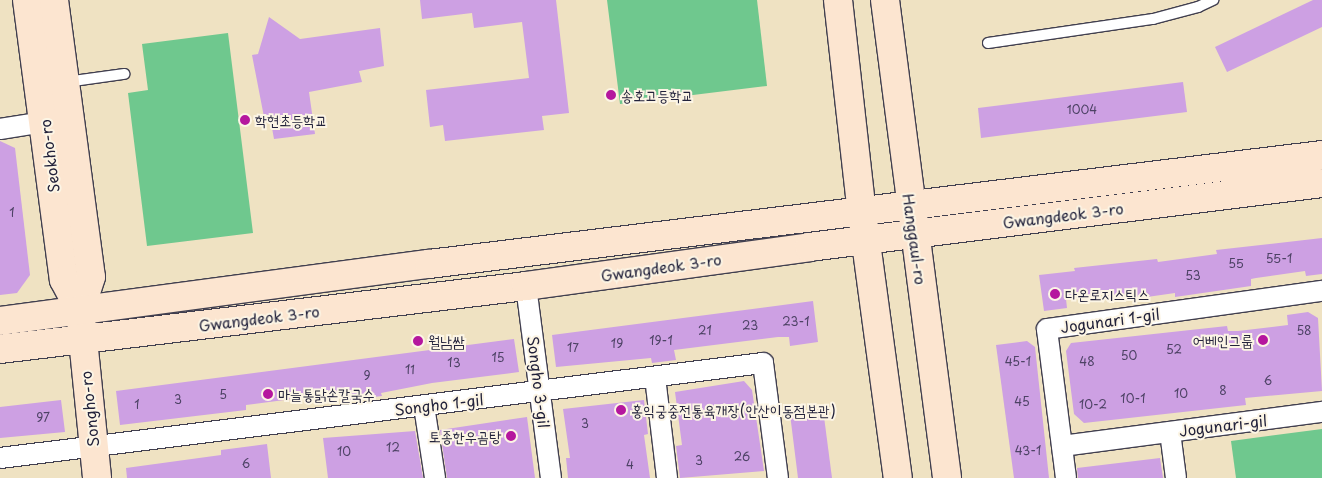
<!DOCTYPE html>
<html>
<head>
<meta charset="utf-8">
<style>
	body { margin:0 }
	#map { position:relative; width:1322px; height:478px; overflow:hidden; background:#efe2c2; font-family:"Playpen Sans","Poor Story",sans-serif }
	div>[style] { position:absolute }
	[style*='--x'] { left:calc(var(--x)*1px); top:calc(var(--y)*1px); width:calc(var(--w)*1px); rotate:calc(var(--a)*1deg) }
	.green>* { inset:0; background:#6fc88e }
	.building>* { inset:0; background:#cda0e3 }
	.roads { filter:drop-shadow(1px 0 #413f4f) drop-shadow(-1px 0 #413f4f) drop-shadow(0 1px #413f4f) drop-shadow(0 -1px #413f4f) }
	.lane>* { height:10px; margin:-5px; padding:0 5px; transform-origin:5px; border-radius:5px; background:#fff }
	.street>* { height:20px; margin:-10px; padding:0 10px; transform-origin:10px; border-radius:10px; background:#fff }
	.secondary>* { height:28px; margin:-14px; padding:0 14px; transform-origin:14px; border-radius:14px; background:#fce5d0 }
	.dots>* { width:14px; height:14px; translate:-50% -50%; box-sizing:border-box; border:2px solid #fcf5e5; border-radius:50% }
	span { translate:-50% -50%; white-space:nowrap; text-align:center; line-height:1.15; -webkit-text-stroke:4px #fcf5e5; paint-order:stroke }
	.number-label { font-size:12px; color:#4d4265 }
	.number-label span { -webkit-text-stroke-width:0 }
	.poi-label { font-size:15px; color:#22223b }
	.left { translate:0 -50%; text-align:left }
	.right { translate:-100% -50%; text-align:right }
	.street-label { font-size:15px; color:#22223b }
</style>
</head>
<body>
<div id="map">
	<div class="green">
		<i style="clip-path:polygon(607px 0,757px 0,767px 86px,620px 104px)"></i>
		<i style="clip-path:polygon(228px 33px,253px 233px,147px 246px,128px 93px,148px 90px,142px 44px)"></i>
		<i style="clip-path:polygon(1322px 429px,1322px 478px,1236px 478px,1231px 441px)"></i>
	</div>
	<div class="building">
		<i style="clip-path:polygon(420px 0,556px 0,569px 113px,542px 116px,544px 130px,445px 141px,443px 125px,430px 127px,426px 90px,529px 78px,522px 22px,474px 28px,472px 13px,422px 19px)"></i>
		<i style="clip-path:polygon(1313px 0,1322px 0,1322px 27px,1227px 72px,1215px 47px)"></i>
		<i style="clip-path:polygon(269px 17px,300px 39px,380px 28px,384px 66px,359px 71px,362px 82px,309px 92px,315px 134px,274px 139px,270px 117px,264px 117px,252px 55px,258px 54px)"></i>
		<i style="clip-path:polygon(1183px 82px,1187px 112px,981px 138px,978px 108px)"></i>
		<i style="clip-path:polygon(0 141px,15px 148px,30px 275px,17px 293px,0 295px)"></i>
		<i style="clip-path:polygon(1322px 238px,1322px 274px,1306px 276px,1305px 271px,1256px 278px,1251px 279px,1251px 286px,1175px 297px,1175px 293px,1126px 300px,1125px 295px,1107px 297px,1107px 294px,1066px 299px,1067px 308px,1044px 311px,1039px 275px,1075px 271px,1074px 268px,1157px 259px,1158px 262px,1217px 254px,1216px 250px)"></i>
		<i style="clip-path:polygon(813px 301px,818px 342px,790px 346px,789px 337px,778px 337px,674px 350px,676px 360px,652px 363px,651px 358px,556px 367px,552px 335px)"></i>
		<i style="clip-path:polygon(1308px 312px,1318px 318px,1322px 391px,1245px 398px,1246px 405px,1084px 423px,1074px 414px,1066px 351px,1071px 343px,1227px 326px,1228px 331px,1238px 331px,1288px 325px,1287px 315px)"></i>
		<i style="clip-path:polygon(514px 339px,519px 372px,432px 383px,381px 393px,382px 396px,350px 400px,349px 393px,292px 399px,246px 405px,246px 410px,120px 425px,116px 391px)"></i>
		<i style="clip-path:polygon(1027px 341px,1035px 347px,1049px 478px,1014px 478px,996px 345px)"></i>
		<i style="clip-path:polygon(744px 381px,752px 390px,764px 471px,680px 478px,676px 446px,682px 445px,675px 392px)"></i>
		<i style="clip-path:polygon(61px 400px,65px 432px,0 438px,0 407px)"></i>
		<i style="clip-path:polygon(644px 400px,648px 434px,644px 435px,650px 478px,568px 478px,566px 458px,570px 458px,563px 409px)"></i>
		<i style="clip-path:polygon(823px 409px,832px 478px,798px 478px,790px 414px)"></i>
		<i style="clip-path:polygon(527px 417px,535px 478px,447px 478px,440px 430px)"></i>
		<i style="clip-path:polygon(415px 431px,423px 478px,328px 478px,323px 438px)"></i>
		<i style="clip-path:polygon(267px 444px,271px 478px,127px 478px,126px 468px,221px 455px,221px 450px)"></i>
		<i style="clip-path:polygon(1160px 458px,1163px 478px,1078px 478px,1077px 468px)"></i>
	</div>
	<div class="roads">
		<div class="lane">
			<i style="--x:988;--y:43;--w:167;--a:-8.3"></i>
			<i style="--x:1153;--y:19;--w:47;--a:-14.9"></i>
			<i style="--x:1198;--y:7;--w:17;--a:-25"></i>
			<i style="--x:66;--y:82;--w:59;--a:-7.9"></i>
		</div>
		<div class="street">
			<i style="--x:0;--y:129;--w:58;--a:-9"></i>
			<i style="--x:526;--y:286;--w:194;--a:82.6"></i>
			<i style="--x:655;--y:377;--w:102;--a:83.2"></i>
			<i style="--x:424;--y:406;--w:73;--a:81.3"></i>
			<i style="--x:1170;--y:432;--w:46;--a:82.6"></i>
			<i style="--x:1062;--y:446;--w:262;--a:-7.5"></i>
			<i style="--x:0;--y:458;--w:769;--a:-7.1"></i>
			<i style="--x:763;--y:363;--w:116;--a:82.6"></i>
			<i style="--x:1066;--y:478;--w:150;--a:-97.3"></i>
			<i style="--x:1047;--y:329;--w:278;--a:-7.9"></i>
		</div>
		<div class="secondary">
			<i style="--x:27;--y:0;--w:282;--a:82.5"></i>
			<i style="--x:64;--y:280;--w:34;--a:62"></i>
			<i style="--x:80;--y:310;--w:169;--a:84.2"></i>
			<i style="--x:54;--y:0;--w:279;--a:82.4"></i>
			<i style="--x:91;--y:277;--w:35;--a:108"></i>
			<i style="--x:838;--y:0;--w:214;--a:83.6"></i>
			<i style="--x:862;--y:213;--w:267;--a:82.3"></i>
			<i style="--x:885;--y:0;--w:482;--a:82.6"></i>
			<i style="--x:0;--y:321;--w:433;--a:-7.6"></i>
			<i style="--x:429;--y:264;--w:900;--a:-6.96"></i>
			<i style="--x:0;--y:349;--w:530;--a:-6.83"></i>
			<i style="--x:526;--y:286;--w:286;--a:-7.8"></i>
			<i style="--x:809;--y:247;--w:517;--a:-7.11"></i>
		</div>
	</div>
	<div class="dots">
		<i style="left:611px;top:95px;background:#b5179e"></i>
		<i style="left:245px;top:120px;background:#b5179e"></i>
		<i style="left:1055px;top:294px;background:#b5179e"></i>
		<i style="left:1263px;top:340px;background:#b5179e"></i>
		<i style="left:418px;top:341px;background:#b5179e"></i>
		<i style="left:268px;top:394px;background:#b5179e"></i>
		<i style="left:621px;top:410px;background:#b5179e"></i>
		<i style="left:511px;top:436px;background:#b5179e"></i>
	</div>
	<div class="number-label">
		<span style="left:1082px;top:110px">1004</span>
		<span style="left:12px;top:213px">1</span>
		<span style="left:1279px;top:259px">55-1</span>
		<span style="left:1236px;top:264px">55</span>
		<span style="left:1193px;top:276px">53</span>
		<span style="left:796px;top:322px">23-1</span>
		<span style="left:750px;top:326px">23</span>
		<span style="left:705px;top:331px">21</span>
		<span style="left:1304px;top:331px">58</span>
		<span style="left:661px;top:341px">19-1</span>
		<span style="left:617px;top:344px">19</span>
		<span style="left:573px;top:348px">17</span>
		<span style="left:1174px;top:350px">52</span>
		<span style="left:1129px;top:356px">50</span>
		<span style="left:498px;top:358px">15</span>
		<span style="left:1018px;top:362px">45-1</span>
		<span style="left:1087px;top:362px">48</span>
		<span style="left:454px;top:363px">13</span>
		<span style="left:410px;top:370px">11</span>
		<span style="left:367px;top:376px">9</span>
		<span style="left:1268px;top:381px">6</span>
		<span style="left:1223px;top:391px">8</span>
		<span style="left:1181px;top:394px">10</span>
		<span style="left:223px;top:395px">5</span>
		<span style="left:1133px;top:399px">10-1</span>
		<span style="left:178px;top:400px">3</span>
		<span style="left:1022px;top:402px">45</span>
		<span style="left:137px;top:405px">1</span>
		<span style="left:1093px;top:405px">10-2</span>
		<span style="left:43px;top:418px">97</span>
		<span style="left:585px;top:424px">3</span>
		<span style="left:393px;top:448px">12</span>
		<span style="left:1028px;top:451px">43-1</span>
		<span style="left:344px;top:452px">10</span>
		<span style="left:742px;top:457px">26</span>
		<span style="left:699px;top:461px">3</span>
		<span style="left:246px;top:464px">6</span>
		<span style="left:630px;top:465px">4</span>
	</div>
	<div class="poi-label">
		<span class="left" style="left:621px;top:95px">송호고등학교</span>
		<span class="left" style="left:255px;top:120px">학현초등학교</span>
		<span class="left" style="left:1065px;top:294px">다온로지스틱스</span>
		<span class="right" style="left:1253px;top:340px">어베인그룹</span>
		<span class="left" style="left:428px;top:341px">월남쌈</span>
		<span class="left" style="left:278px;top:394px">마늘통닭손칼국수</span>
		<span class="left" style="left:631px;top:410px">홍익궁중전통육개장(안산이동점본관)</span>
		<span class="right" style="left:501px;top:436px">토종한우곰탕</span>
	</div>
	<div class="street-label">
		<span style="left:49px;top:156px;rotate:-97deg">Seokho-ro</span>
		<span style="left:1063px;top:215px;rotate:-7deg">Gwangdeok 3-ro</span>
		<span style="left:915px;top:239px;rotate:82deg">Hanggaul-ro</span>
		<span style="left:661px;top:267px;rotate:-8deg">Gwangdeok 3-ro</span>
		<span style="left:259px;top:318px;rotate:-7deg">Gwangdeok 3-ro</span>
		<span style="left:1110px;top:320px;rotate:-8deg">Jogunari 1-gil</span>
		<span style="left:539px;top:382px;rotate:83deg">Songho 3-gil</span>
		<span style="left:439px;top:404px;rotate:-7deg">Songho 1-gil</span>
		<span style="left:89px;top:409px;rotate:-96deg">Songho-ro</span>
		<span style="left:1223px;top:425px;rotate:-7deg">Jogunari-gil</span>
	</div>
</div>
</body>
</html>
